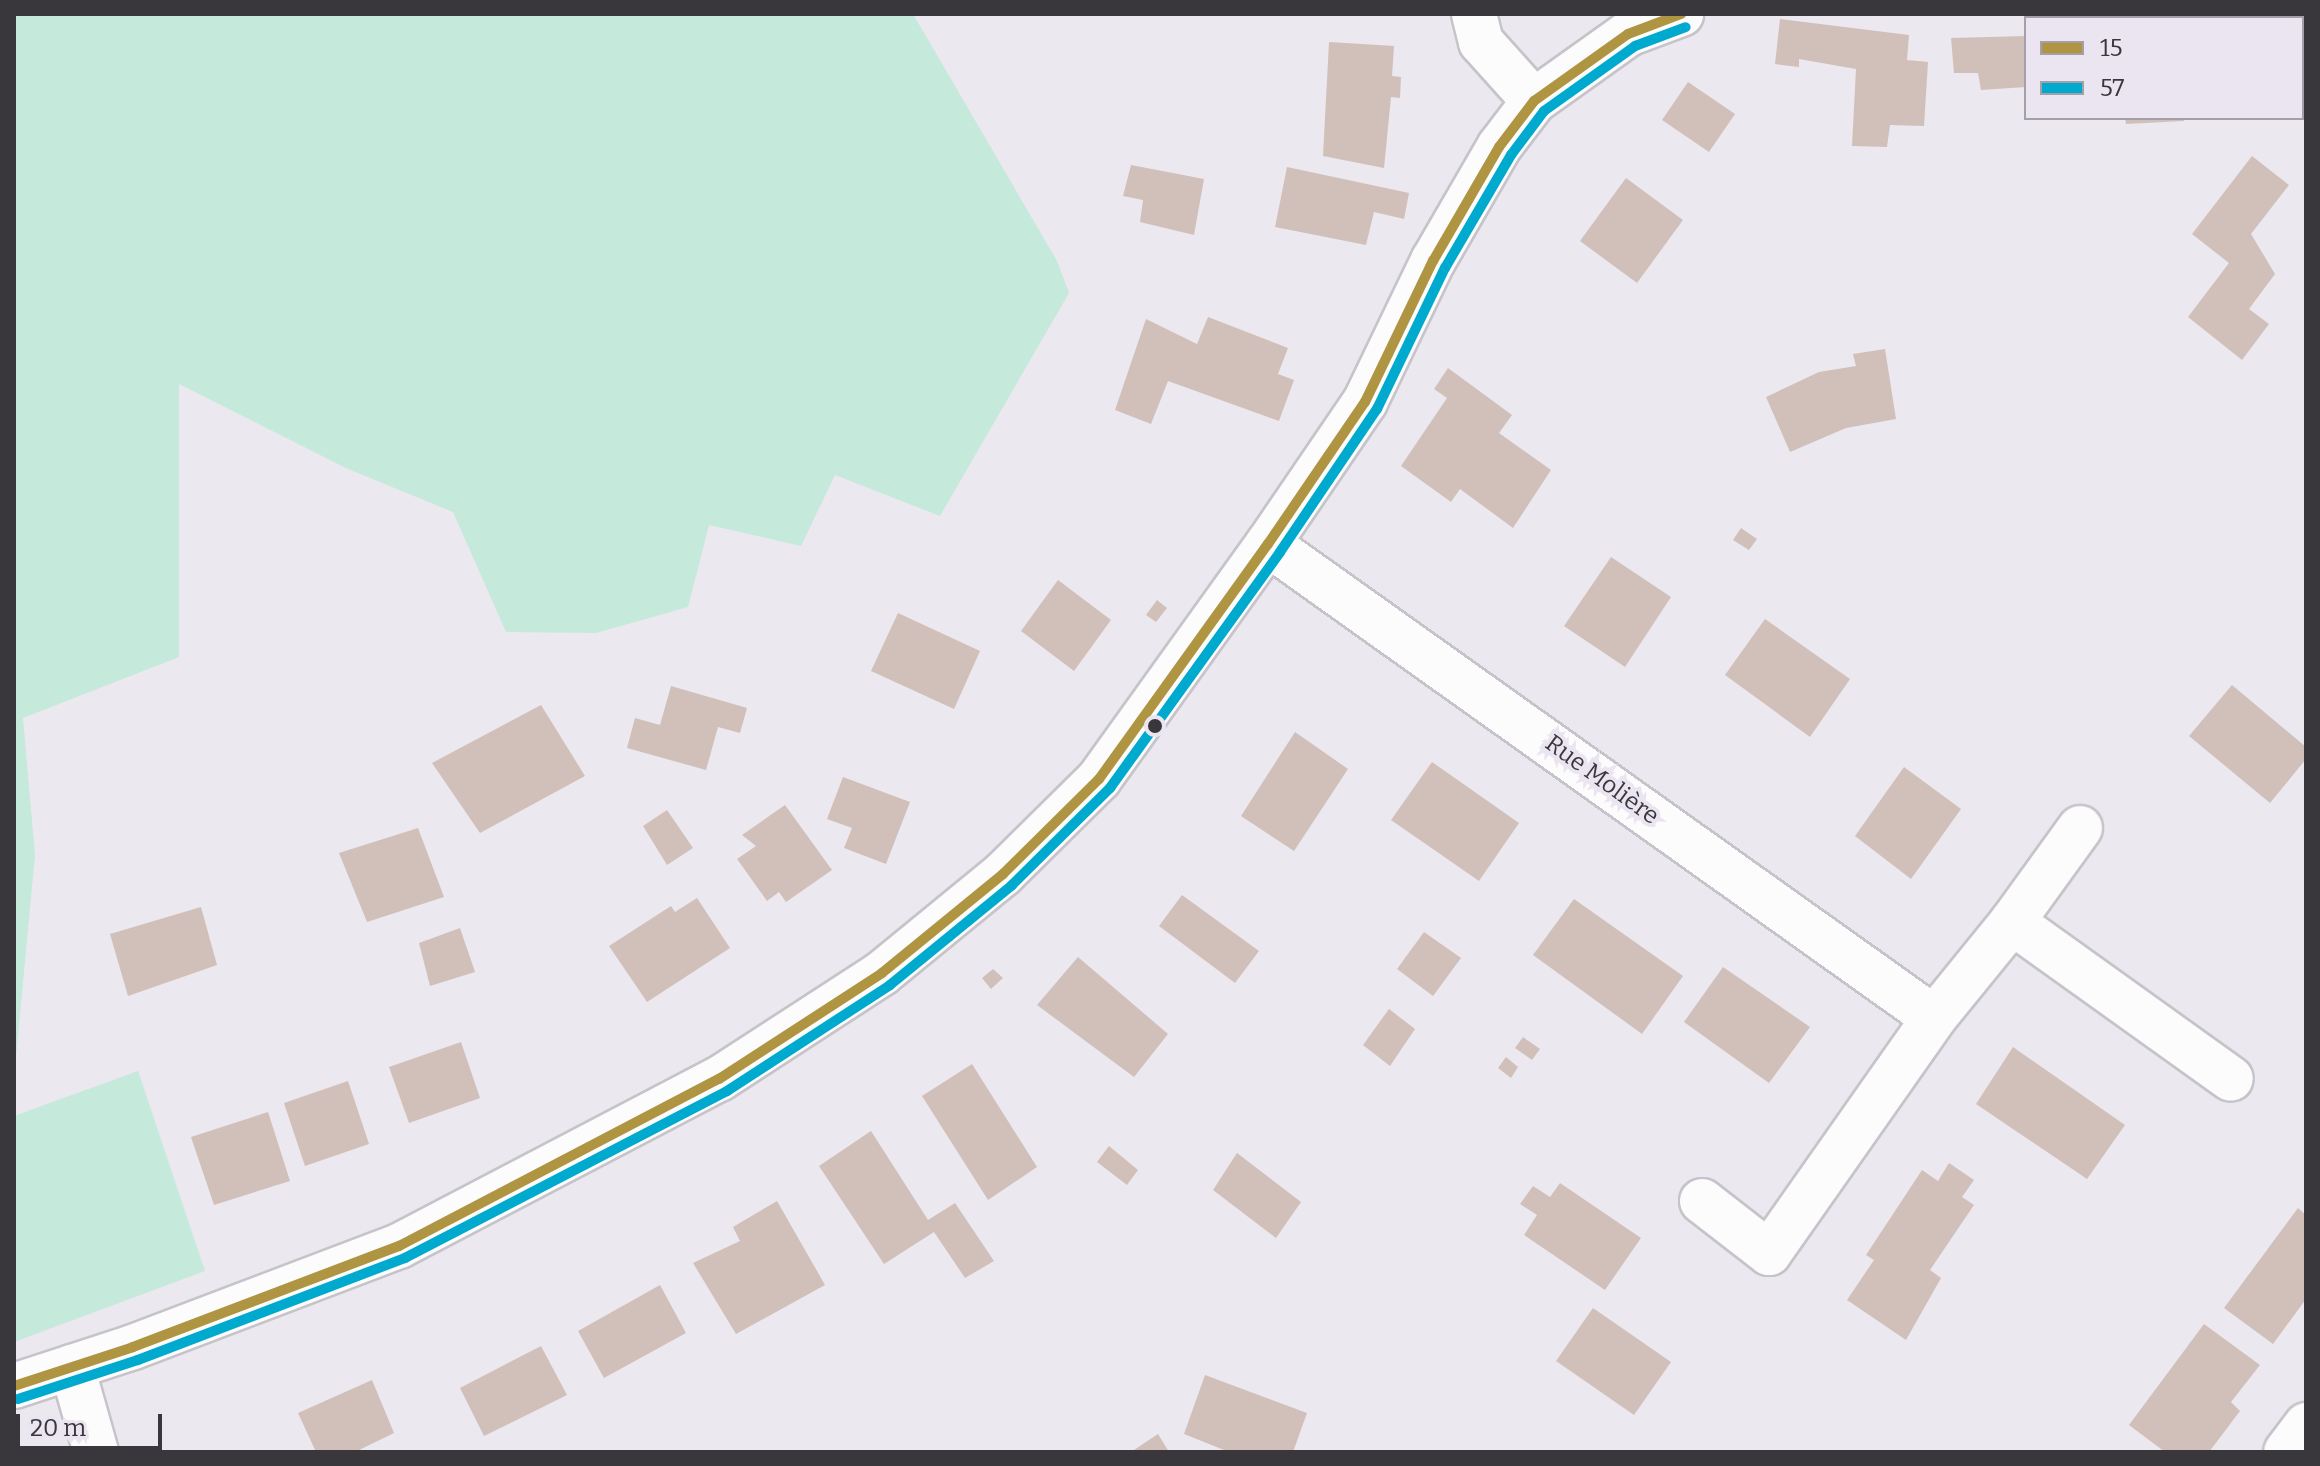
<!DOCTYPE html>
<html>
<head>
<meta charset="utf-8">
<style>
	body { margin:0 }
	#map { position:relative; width:2320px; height:1466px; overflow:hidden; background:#ebe8ef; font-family:Bitter,serif }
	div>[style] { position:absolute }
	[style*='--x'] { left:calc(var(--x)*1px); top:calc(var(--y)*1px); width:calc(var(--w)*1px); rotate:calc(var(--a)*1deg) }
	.green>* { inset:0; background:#c5e9da }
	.building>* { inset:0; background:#d1c0ba }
	.roads { filter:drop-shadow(2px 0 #c6c4ca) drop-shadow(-2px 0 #c6c4ca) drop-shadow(0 2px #c6c4ca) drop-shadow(0 -2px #c6c4ca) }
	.street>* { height:44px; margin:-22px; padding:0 22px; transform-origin:22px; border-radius:22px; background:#fcfcfd }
	.bus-1>* { height:10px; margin:-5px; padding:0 5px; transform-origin:5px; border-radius:5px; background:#af9541 }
	.bus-2>* { height:10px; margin:-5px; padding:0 5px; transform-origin:5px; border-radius:5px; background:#00a9ce }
	.dots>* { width:22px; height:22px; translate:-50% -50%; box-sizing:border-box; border:4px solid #ebe5f2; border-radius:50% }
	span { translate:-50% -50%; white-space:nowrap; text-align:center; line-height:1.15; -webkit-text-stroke:8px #ebe5f2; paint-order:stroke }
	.street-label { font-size:24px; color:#39373c }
	.frame { position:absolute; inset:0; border:16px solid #39373c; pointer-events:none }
	.legend { position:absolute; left:2024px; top:16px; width:280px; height:104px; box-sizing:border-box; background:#ebe5f2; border:2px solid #a49fa9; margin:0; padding:10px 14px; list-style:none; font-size:24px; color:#39373c }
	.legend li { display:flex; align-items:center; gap:16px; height:40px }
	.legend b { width:40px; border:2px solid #a49fa9 }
	.scale { position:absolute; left:16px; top:1414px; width:146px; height:36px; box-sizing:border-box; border:4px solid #39373c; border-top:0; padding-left:10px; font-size:24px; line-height:28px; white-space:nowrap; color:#39373c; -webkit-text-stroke:6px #ebe5f2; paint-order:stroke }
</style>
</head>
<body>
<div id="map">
	<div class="green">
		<i style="clip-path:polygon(14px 14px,913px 14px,1057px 261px,1069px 293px,940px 516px,835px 475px,801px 546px,709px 525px,688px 607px,596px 633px,506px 632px,453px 512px,346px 468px,179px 384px,179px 657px,23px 718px,35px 855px,14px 1078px)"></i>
		<i style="clip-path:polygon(138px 1071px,205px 1271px,14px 1342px,14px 1116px)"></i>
	</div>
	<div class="building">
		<i style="clip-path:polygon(1780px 19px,1909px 35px,1907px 60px,1928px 62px,1924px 126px,1890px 125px,1887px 147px,1852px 146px,1856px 69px,1799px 59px,1799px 67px,1775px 64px)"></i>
		<i style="clip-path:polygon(2026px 36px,2026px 87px,1981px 90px,1978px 73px,1954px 73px,1951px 38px)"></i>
		<i style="clip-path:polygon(1329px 42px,1394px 46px,1392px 76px,1401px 77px,1400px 98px,1391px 97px,1384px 168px,1323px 156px)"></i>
		<i style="clip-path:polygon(2306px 65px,2306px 97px,2302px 89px)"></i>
		<i style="clip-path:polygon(1688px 82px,1735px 114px,1709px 152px,1662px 120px)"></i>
		<i style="clip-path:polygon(2125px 118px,2184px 118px,2184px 121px,2126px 124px)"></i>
		<i style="clip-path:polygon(2252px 156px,2289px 185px,2251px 234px,2275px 274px,2249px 309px,2269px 324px,2242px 360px,2188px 317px,2229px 263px,2192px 234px)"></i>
		<i style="clip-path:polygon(1131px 165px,1204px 179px,1194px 235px,1140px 222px,1143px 200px,1123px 196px)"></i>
		<i style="clip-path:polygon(1287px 167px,1409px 193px,1404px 219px,1374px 212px,1366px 245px,1275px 227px)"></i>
		<i style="clip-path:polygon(1626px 178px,1683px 220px,1637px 283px,1580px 241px)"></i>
		<i style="clip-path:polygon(1208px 317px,1288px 348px,1278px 374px,1294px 380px,1279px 421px,1168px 381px,1151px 424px,1115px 410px,1146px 319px,1197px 344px)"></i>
		<i style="clip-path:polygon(1885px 349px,1896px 419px,1846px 428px,1790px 452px,1766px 397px,1819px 372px,1856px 366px,1853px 354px)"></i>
		<i style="clip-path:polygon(1448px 368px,1512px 415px,1499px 433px,1551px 470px,1513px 528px,1460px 489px,1451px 502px,1401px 466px,1447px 398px,1434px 389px)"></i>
		<i style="clip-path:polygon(1741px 528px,1757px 539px,1749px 550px,1733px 540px)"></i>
		<i style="clip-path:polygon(1611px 557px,1671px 597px,1625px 667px,1564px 626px)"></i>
		<i style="clip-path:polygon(1058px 580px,1111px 620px,1074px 671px,1021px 631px)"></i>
		<i style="clip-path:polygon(1157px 600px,1167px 608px,1156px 622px,1146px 615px)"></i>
		<i style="clip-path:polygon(898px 613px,980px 651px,954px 709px,871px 671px)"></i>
		<i style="clip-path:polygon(1765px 619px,1850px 679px,1810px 737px,1725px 675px)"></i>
		<i style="clip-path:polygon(2232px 685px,2306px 747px,2306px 759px,2270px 803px,2189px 736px)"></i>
		<i style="clip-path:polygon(671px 686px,747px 708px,740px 733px,718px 727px,706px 770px,627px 748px,635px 718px,660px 725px)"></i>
		<i style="clip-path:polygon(541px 705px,585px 776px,480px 833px,432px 763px)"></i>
		<i style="clip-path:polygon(1295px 732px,1348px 769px,1294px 851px,1241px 816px)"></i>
		<i style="clip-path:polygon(1432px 762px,1519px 823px,1479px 881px,1391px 820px)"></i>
		<i style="clip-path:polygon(1904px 767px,1961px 809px,1911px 879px,1855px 836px)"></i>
		<i style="clip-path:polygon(843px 777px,910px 802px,886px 864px,844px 848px,852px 828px,827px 819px)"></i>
		<i style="clip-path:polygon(785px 805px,832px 870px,786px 902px,779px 892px,767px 901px,737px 859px,756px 846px,742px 835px)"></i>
		<i style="clip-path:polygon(667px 810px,693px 848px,667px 865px,643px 826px)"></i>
		<i style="clip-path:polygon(418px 828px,444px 897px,367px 922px,339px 853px)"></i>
		<i style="clip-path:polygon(1182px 895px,1259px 951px,1235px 983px,1159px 926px)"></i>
		<i style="clip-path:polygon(697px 898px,730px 948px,647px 1002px,609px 946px,671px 906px,675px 912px)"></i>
		<i style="clip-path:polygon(1574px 899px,1683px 976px,1642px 1034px,1533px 955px)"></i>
		<i style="clip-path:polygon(201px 907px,217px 965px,128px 996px,110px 934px)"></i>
		<i style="clip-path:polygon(460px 928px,475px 972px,430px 986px,419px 943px)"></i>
		<i style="clip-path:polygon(1424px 932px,1461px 958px,1433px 996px,1397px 969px)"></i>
		<i style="clip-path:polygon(1078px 957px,1168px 1034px,1134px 1077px,1037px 1005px)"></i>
		<i style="clip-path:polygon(1723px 967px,1810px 1027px,1769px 1083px,1684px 1022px)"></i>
		<i style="clip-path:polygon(993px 969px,1003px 978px,991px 989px,982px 978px)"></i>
		<i style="clip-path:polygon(1389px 1009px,1415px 1029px,1390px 1066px,1363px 1045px)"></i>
		<i style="clip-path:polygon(1523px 1037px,1540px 1049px,1532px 1060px,1515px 1048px)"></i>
		<i style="clip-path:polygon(461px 1042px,480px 1098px,409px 1123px,389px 1067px)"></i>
		<i style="clip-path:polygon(2013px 1047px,2125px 1125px,2087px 1179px,1976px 1104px)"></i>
		<i style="clip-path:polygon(1506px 1057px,1518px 1067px,1511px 1078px,1498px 1068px)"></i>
		<i style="clip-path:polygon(972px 1064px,1037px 1167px,988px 1200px,922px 1096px)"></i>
		<i style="clip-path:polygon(348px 1081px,369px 1144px,305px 1166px,284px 1103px)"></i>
		<i style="clip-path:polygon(268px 1112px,290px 1181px,214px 1205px,191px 1137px)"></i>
		<i style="clip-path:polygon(871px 1131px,928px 1220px,955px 1203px,994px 1261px,965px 1278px,934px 1232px,884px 1264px,819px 1166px)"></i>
		<i style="clip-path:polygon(1109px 1146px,1138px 1170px,1127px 1185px,1097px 1162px)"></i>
		<i style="clip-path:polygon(1237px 1153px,1301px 1202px,1276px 1238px,1213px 1190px)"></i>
		<i style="clip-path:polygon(1949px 1163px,1974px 1180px,1962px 1197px,1974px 1205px,1930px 1270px,1941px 1278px,1906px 1340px,1847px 1300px,1874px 1260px,1866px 1255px,1922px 1170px,1938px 1181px)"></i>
		<i style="clip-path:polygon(1560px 1183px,1641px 1238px,1605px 1290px,1524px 1235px,1537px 1215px,1520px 1204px,1533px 1186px,1550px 1197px)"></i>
		<i style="clip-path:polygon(777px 1201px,825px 1285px,736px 1334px,693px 1263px,740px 1241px,733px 1227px)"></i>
		<i style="clip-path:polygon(2298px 1208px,2306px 1215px,2306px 1299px,2273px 1344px,2224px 1308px)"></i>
		<i style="clip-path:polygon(660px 1285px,686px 1333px,604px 1378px,578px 1331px)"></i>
		<i style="clip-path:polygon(1593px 1308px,1671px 1362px,1634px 1415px,1556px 1361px)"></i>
		<i style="clip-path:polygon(2204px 1324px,2260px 1365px,2231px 1402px,2240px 1411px,2209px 1452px,2165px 1452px,2129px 1425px)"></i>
		<i style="clip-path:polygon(541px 1346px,567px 1395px,484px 1436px,460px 1388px)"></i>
		<i style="clip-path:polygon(1205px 1375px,1307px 1413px,1293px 1452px,1229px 1452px,1184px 1434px)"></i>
		<i style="clip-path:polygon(372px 1380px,394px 1433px,355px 1452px,316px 1452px,298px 1413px)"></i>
		<i style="clip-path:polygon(1158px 1434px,1169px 1452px,1131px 1452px)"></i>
	</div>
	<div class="roads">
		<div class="street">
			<i style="--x:1474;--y:14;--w:29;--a:76"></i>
			<i style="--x:1481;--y:42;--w:79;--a:48.1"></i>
			<i style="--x:1268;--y:544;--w:817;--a:35.44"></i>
			<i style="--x:1934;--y:1018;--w:124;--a:-50.9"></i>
			<i style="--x:2012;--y:922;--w:269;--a:35.6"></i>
			<i style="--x:2012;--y:922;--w:116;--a:-54.1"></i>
			<i style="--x:1702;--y:1201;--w:85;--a:37.8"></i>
			<i style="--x:1769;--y:1253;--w:287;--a:-54.9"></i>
			<i style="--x:72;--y:1367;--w:88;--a:74.2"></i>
			<i style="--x:14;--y:1386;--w:125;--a:-18.1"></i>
			<i style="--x:133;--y:1347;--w:285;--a:-20.8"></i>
			<i style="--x:399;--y:1246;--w:361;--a:-27.6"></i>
			<i style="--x:719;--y:1079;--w:194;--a:-33"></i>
			<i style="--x:882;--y:973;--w:156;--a:-39.3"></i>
			<i style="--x:1003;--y:874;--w:135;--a:-44.7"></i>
			<i style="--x:1099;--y:779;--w:289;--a:-54.3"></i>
			<i style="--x:1268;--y:544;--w:172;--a:-55.7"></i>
			<i style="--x:1365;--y:402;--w:157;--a:-64.3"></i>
			<i style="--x:1433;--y:261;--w:132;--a:-59.9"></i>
			<i style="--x:1499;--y:147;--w:58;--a:-52.7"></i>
			<i style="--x:1534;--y:101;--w:115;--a:-35.5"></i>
			<i style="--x:1628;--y:34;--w:57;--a:-20.7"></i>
			<i style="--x:2286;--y:1452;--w:34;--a:-53"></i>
		</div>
	</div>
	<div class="bus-1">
		<i style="--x:14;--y:1386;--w:125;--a:-18.1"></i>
		<i style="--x:133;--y:1347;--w:285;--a:-20.8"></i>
		<i style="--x:399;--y:1246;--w:361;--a:-27.6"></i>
		<i style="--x:719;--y:1079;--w:194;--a:-33"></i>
		<i style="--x:882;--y:973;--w:156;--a:-39.3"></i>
		<i style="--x:1003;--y:874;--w:135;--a:-44.7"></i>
		<i style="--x:1099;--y:779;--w:289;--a:-54.3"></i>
		<i style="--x:1268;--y:544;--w:172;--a:-55.7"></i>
		<i style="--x:1365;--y:402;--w:157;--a:-64.3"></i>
		<i style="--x:1433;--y:261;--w:132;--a:-59.9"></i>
		<i style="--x:1499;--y:147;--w:58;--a:-52.7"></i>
		<i style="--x:1534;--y:101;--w:115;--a:-35.5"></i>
		<i style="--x:1628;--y:34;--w:57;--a:-20.7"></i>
	</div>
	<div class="bus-2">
		<i style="--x:18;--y:1399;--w:126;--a:-18"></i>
		<i style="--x:138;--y:1360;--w:286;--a:-20.9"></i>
		<i style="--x:405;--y:1258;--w:363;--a:-27.4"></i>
		<i style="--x:727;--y:1091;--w:194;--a:-33"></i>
		<i style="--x:890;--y:985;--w:158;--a:-39.3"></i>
		<i style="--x:1012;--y:885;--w:138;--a:-44.7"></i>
		<i style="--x:1110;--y:788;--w:291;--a:-54.2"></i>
		<i style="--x:1280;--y:552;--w:173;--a:-55.9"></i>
		<i style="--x:1377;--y:409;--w:157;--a:-64.3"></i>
		<i style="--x:1445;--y:268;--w:131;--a:-59.7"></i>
		<i style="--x:1511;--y:155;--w:55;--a:-53.1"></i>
		<i style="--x:1544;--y:111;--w:112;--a:-35.5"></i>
		<i style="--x:1635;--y:46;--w:54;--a:-20.4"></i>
	</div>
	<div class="dots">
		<i style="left:1155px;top:726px;background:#39373c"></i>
	</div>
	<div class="street-label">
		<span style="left:1602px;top:780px;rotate:36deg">Rue Molière</span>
	</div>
	<div class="frame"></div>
	<ul class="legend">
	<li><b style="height:10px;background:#af9541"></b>15</li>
	<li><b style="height:10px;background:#00a9ce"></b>57</li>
	</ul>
	<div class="scale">20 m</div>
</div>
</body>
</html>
